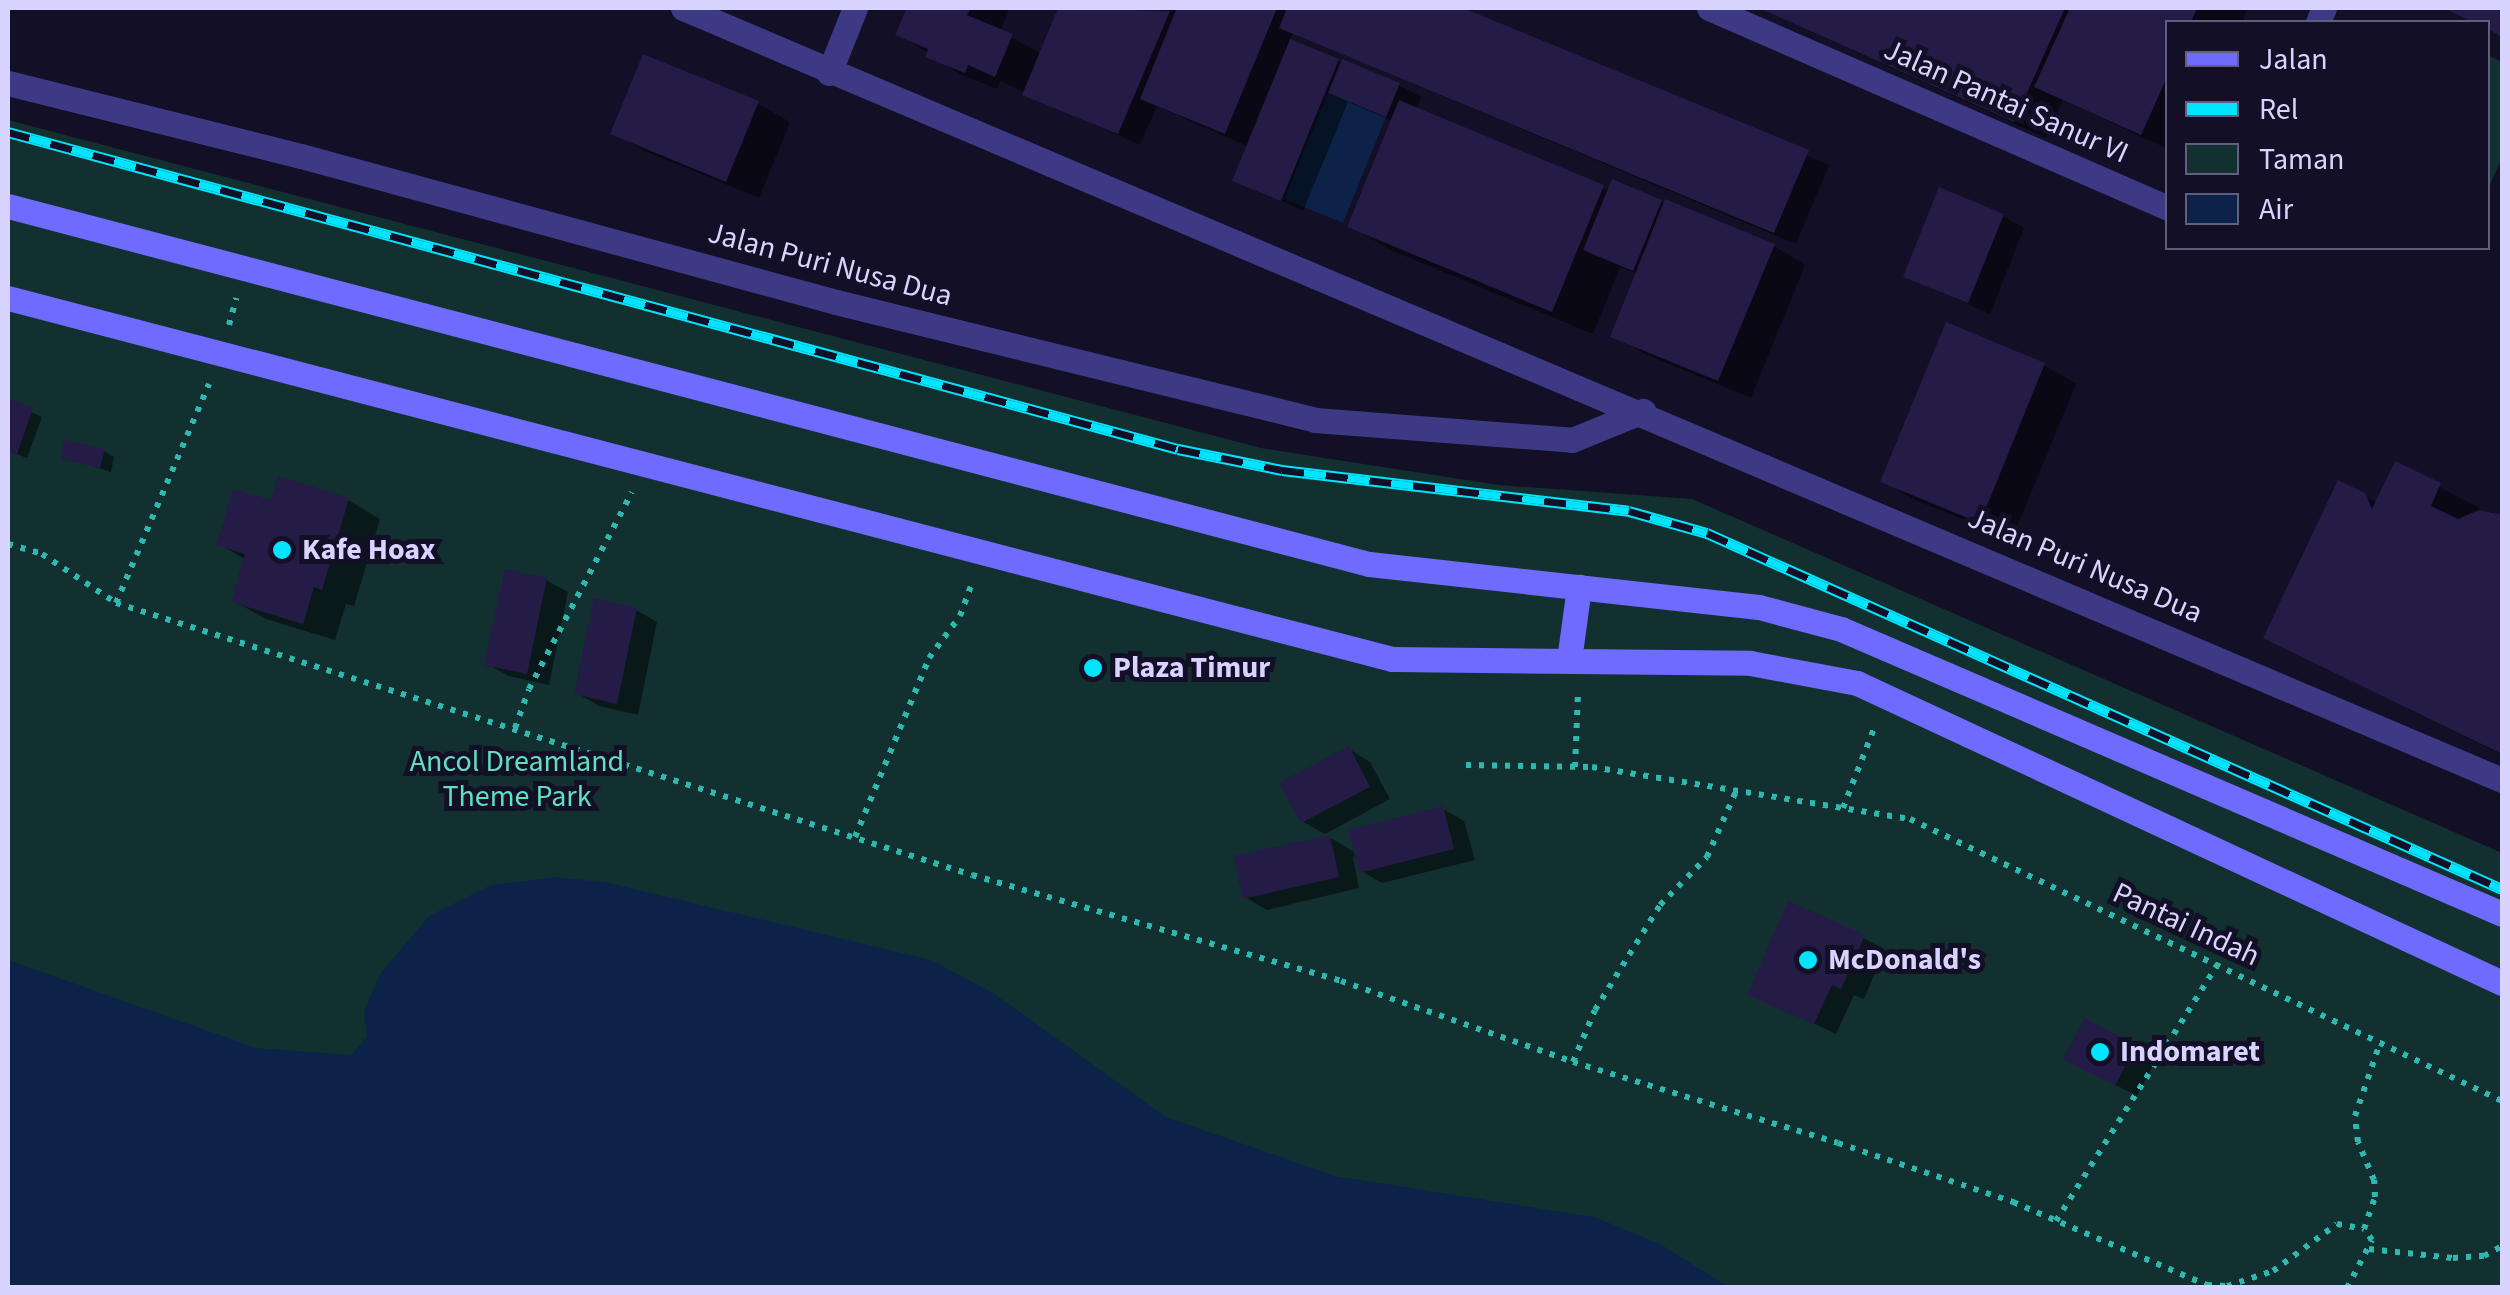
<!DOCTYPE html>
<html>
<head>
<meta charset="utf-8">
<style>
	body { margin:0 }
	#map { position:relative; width:2510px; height:1295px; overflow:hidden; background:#130f26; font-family:"Source Sans 3",sans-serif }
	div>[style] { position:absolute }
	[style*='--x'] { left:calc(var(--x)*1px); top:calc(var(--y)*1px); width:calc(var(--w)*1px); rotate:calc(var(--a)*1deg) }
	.green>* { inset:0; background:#12302f }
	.water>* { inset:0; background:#0c2248 }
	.shadow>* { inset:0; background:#0007 }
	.building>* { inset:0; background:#241b47 }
	.path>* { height:6px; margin-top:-3px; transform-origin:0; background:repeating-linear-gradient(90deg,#2fb8b0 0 5px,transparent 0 13px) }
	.street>* { height:25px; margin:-12.5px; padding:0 12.5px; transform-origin:12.5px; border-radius:12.5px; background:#3d3a85 }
	.secondary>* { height:25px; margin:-12.5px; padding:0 12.5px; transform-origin:12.5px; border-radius:12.5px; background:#6f6bff }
	.rail>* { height:11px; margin-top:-5.5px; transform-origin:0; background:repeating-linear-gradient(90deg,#130f26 0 22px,#00e5ff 0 44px); box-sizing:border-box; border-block:2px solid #00e5ff }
	.dots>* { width:28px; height:28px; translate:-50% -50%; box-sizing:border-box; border:5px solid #130f26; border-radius:50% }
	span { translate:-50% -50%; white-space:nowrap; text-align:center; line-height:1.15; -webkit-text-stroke:10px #130f26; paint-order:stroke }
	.street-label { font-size:30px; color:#d9d4ff }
	.poi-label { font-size:30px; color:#d9d4ff; font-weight:700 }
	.left { translate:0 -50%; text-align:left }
	.park-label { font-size:30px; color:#5fe0c0 }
	.frame { position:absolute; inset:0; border:10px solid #d9d4ff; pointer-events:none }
	.legend { position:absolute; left:2165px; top:20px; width:325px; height:230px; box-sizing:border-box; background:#130f26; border:2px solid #625e7d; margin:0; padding:12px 18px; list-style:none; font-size:30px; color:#d9d4ff }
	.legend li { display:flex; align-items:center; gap:20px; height:50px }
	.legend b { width:50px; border:2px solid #625e7d }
</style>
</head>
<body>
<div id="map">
	<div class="green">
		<i style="clip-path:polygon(2488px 55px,2502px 62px,2502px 157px,2488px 190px)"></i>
		<i style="clip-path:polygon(8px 120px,1261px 448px,1499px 485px,1692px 499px,2502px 853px,2502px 1287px,8px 1287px)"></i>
	</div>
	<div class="water">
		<i style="clip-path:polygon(1328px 93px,1386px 117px,1343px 223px,1284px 199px)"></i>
		<i style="clip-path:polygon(556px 877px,609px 883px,931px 960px,993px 993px,1166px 1117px,1335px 1176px,1594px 1217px,1658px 1243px,1729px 1287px,8px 1287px,8px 960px,256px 1048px,351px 1055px,367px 1037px,364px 1012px,380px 974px,429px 916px,491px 885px)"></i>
	</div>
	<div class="shadow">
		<i style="clip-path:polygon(909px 8px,1010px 8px,1000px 31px,1042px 54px,1061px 8px,1456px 8px,1829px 165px,1796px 244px,1292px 33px,1289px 42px,1399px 85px,1421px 97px,1416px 110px,1610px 191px,1661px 202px,1774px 246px,1805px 265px,1751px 398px,1645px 354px,1613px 335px,1638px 274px,1620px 267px,1593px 334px,1391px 250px,1350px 226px,1393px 121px,1348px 102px,1303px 211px,1235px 179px,1249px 147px,1157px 106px,1140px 145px,1000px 81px,997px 89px,960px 74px,899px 34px)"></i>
		<i style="clip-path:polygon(1759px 8px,2248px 8px,2242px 22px,2168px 22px,2168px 149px,2063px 100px,2046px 138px)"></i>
		<i style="clip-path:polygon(645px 57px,758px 104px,790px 122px,759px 198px,645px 151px,613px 133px)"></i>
		<i style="clip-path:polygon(2003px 216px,2024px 228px,1990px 314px,1906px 276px)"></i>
		<i style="clip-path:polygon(1947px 326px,2044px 365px,2076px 384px,2012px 539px,1915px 500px,1883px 481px)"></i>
		<i style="clip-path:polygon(8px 402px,42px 417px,27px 458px,8px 451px)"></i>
		<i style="clip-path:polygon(104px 451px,114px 457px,111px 472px,64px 457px)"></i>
		<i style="clip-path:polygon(2396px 464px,2481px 509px,2477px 516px,2492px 512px,2502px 519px,2502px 755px,2266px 637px,2364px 496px,2378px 503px)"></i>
		<i style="clip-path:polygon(348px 500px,380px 519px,354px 606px,346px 604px,335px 640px,266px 619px,234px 601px,246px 560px,219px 544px)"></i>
		<i style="clip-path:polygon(546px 580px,568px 592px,549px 685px,509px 676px,487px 664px)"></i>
		<i style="clip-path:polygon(636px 610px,657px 622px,638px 715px,599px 706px,577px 693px)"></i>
		<i style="clip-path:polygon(1349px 749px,1370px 762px,1390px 799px,1325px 834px,1303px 822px)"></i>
		<i style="clip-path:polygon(1443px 809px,1464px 821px,1475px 860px,1382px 883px,1361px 871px,1357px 856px,1353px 857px,1359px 888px,1267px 910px,1245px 897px,1329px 837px,1356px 853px)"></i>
		<i style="clip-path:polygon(1864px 938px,1885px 950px,1864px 999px,1854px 995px,1836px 1034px,1750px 993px)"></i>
		<i style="clip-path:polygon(2086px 1021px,2156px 1060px,2137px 1096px,2087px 1070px)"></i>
	</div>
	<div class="building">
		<i style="clip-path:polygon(907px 8px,971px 8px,967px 15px,1013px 34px,995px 77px,968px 65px,965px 73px,925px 57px,928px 49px,895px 35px)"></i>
		<i style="clip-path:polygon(1058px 8px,1170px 11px,1118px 134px,1022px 95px)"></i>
		<i style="clip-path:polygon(1169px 8px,1277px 8px,1225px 134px,1140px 99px,1176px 10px)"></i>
		<i style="clip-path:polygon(1287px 8px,1463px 8px,1809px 150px,1774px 233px,1279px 28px)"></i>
		<i style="clip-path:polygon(1759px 8px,2065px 8px,2014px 122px)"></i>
		<i style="clip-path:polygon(2070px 8px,2197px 8px,2191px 22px,2168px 22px,2168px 75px,2141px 135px,2034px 87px)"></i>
		<i style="clip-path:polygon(2443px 8px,2502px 8px,2502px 37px,2488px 29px,2488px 22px,2473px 22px)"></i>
		<i style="clip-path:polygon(1290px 39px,1339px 59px,1281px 201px,1232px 181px)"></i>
		<i style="clip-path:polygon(643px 54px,759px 101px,726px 182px,610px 134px)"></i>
		<i style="clip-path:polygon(1342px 59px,1400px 83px,1386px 117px,1328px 93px)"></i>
		<i style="clip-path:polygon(1399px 100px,1604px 185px,1552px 312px,1347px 227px)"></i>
		<i style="clip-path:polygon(1612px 179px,1662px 200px,1633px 271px,1583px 250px)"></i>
		<i style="clip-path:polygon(1939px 187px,2004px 214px,1968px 303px,1903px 277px)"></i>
		<i style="clip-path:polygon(1665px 199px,1775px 244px,1718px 381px,1610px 337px)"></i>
		<i style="clip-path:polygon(1946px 322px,2045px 363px,1980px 523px,1880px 482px)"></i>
		<i style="clip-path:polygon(8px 399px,33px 408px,17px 454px,8px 451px)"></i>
		<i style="clip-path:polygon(64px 440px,105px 449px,100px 468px,61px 459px)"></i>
		<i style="clip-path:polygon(2395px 461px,2441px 483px,2431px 506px,2458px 519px,2479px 510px,2502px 515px,2502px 754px,2263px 638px,2338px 480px,2365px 493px,2372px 509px)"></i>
		<i style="clip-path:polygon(278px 476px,349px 498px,322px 590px,314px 587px,303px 624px,231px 602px,245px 554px,216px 545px,233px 489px,271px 500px)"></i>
		<i style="clip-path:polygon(505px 569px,547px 578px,527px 674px,484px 665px)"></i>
		<i style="clip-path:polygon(594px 598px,637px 608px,617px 704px,574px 694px)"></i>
		<i style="clip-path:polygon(1349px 746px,1370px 787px,1301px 823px,1279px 783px)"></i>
		<i style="clip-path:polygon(1443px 806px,1454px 849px,1359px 873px,1348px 830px)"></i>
		<i style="clip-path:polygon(1330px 835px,1339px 877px,1243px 899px,1233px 856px)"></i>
		<i style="clip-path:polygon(1788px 901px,1865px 935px,1841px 989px,1832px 985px,1814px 1024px,1747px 995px)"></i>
		<i style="clip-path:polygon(2085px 1018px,2136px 1045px,2115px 1086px,2063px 1059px)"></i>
	</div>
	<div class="path">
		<i style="--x:229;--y:325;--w:28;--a:-75"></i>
		<i style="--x:8;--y:544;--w:35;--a:16"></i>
		<i style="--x:42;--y:554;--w:89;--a:33.5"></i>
		<i style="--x:116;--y:603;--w:898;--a:17.63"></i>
		<i style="--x:972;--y:875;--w:384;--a:16"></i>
		<i style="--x:1341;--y:981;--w:246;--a:19.2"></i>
		<i style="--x:1573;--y:1062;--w:277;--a:17"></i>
		<i style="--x:1838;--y:1143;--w:185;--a:18.6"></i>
		<i style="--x:2013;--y:1202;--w:211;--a:23.2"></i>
		<i style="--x:2207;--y:1285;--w:20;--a:3"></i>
		<i style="--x:2227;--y:1286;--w:48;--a:-18.1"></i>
		<i style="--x:2273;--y:1271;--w:79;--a:-36.3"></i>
		<i style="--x:2337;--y:1224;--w:27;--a:10"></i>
		<i style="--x:116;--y:603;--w:238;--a:-67"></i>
		<i style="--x:515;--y:728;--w:41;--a:-70.3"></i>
		<i style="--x:529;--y:689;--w:222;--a:-62.4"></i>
		<i style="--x:1466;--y:765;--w:126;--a:0.9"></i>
		<i style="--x:1592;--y:767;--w:322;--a:9.3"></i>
		<i style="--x:1910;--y:819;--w:656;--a:25.47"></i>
		<i style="--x:1575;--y:767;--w:74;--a:-87.7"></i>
		<i style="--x:1843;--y:808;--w:88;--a:-68.7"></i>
		<i style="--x:855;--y:837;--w:194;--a:-67.5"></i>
		<i style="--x:929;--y:658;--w:52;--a:-53.6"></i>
		<i style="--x:960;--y:616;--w:33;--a:-70"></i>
		<i style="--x:1573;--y:1062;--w:56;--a:-67.1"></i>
		<i style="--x:1595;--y:1010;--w:123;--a:-58.2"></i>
		<i style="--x:1660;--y:905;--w:67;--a:-45.6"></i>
		<i style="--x:1707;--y:857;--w:74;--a:-66.2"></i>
		<i style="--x:2056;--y:1221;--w:304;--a:-57.8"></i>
		<i style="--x:2369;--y:1249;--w:84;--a:6.1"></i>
		<i style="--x:2453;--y:1258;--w:31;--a:-4"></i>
		<i style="--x:2484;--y:1256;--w:21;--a:-29"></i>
		<i style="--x:2347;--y:1288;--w:54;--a:-62.5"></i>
		<i style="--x:2372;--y:1240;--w:14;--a:-126"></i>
		<i style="--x:2364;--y:1229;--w:34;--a:-71"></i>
		<i style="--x:2375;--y:1197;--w:17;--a:-93"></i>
		<i style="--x:2374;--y:1180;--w:41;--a:-112.8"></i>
		<i style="--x:2358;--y:1142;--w:26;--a:-97"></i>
		<i style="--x:2355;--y:1116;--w:77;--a:-71.1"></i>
	</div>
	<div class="street">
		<i style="--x:683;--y:8;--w:1976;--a:23"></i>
		<i style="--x:1709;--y:8;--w:501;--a:23.54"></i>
		<i style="--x:2318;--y:22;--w:15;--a:-67"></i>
		<i style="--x:829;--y:73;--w:70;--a:-68.2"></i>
		<i style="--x:8;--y:83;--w:302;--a:14"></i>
		<i style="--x:301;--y:156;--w:555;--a:15.26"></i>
		<i style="--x:836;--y:302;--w:493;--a:13.8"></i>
		<i style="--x:1315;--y:420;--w:258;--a:4.4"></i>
		<i style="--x:1572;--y:440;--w:77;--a:-22.2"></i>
	</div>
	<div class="secondary">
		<i style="--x:8;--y:206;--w:1407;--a:14.74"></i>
		<i style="--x:1369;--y:564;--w:392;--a:6.3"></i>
		<i style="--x:1759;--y:607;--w:85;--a:15"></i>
		<i style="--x:1841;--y:629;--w:720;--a:23.32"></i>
		<i style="--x:8;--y:298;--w:1430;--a:14.62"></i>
		<i style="--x:1392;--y:659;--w:358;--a:0.6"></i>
		<i style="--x:1750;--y:663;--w:109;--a:10.6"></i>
		<i style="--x:1857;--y:683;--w:711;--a:24.94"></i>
		<i style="--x:1569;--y:660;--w:74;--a:-82.2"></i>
	</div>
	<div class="rail">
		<i style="--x:8;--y:132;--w:1212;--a:15.16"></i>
		<i style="--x:1178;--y:449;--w:106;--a:11.4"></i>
		<i style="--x:1282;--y:470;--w:349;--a:6.7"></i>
		<i style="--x:1629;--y:511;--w:81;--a:15.8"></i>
		<i style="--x:1707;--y:533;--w:871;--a:24.12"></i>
	</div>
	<div class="dots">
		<i style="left:282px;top:550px;background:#00e5ff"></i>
		<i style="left:1093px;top:668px;background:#00e5ff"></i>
		<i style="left:1808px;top:960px;background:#00e5ff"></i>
		<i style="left:2100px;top:1052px;background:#00e5ff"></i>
	</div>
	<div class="street-label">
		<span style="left:2006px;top:102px;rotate:24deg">Jalan Pantai Sanur VI</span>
		<span style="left:830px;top:265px;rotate:15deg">Jalan Puri Nusa Dua</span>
		<span style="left:2085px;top:566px;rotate:23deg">Jalan Puri Nusa Dua</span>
		<span style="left:2186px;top:925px;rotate:25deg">Pantai Indah</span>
	</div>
	<div class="poi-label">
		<span class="left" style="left:302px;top:550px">Kafe Hoax</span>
		<span class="left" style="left:1113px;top:668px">Plaza Timur</span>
		<span class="left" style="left:1828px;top:960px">McDonald's</span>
		<span class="left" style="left:2120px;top:1052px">Indomaret</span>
	</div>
	<div class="park-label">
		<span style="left:517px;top:779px">Ancol Dreamland<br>Theme Park</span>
	</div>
	<div class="frame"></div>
	<ul class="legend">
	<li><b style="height:12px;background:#6f6bff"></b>Jalan</li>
	<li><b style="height:12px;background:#00e5ff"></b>Rel</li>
	<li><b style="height:28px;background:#12302f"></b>Taman</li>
	<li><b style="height:28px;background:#0c2248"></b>Air</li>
	</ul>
</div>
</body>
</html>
